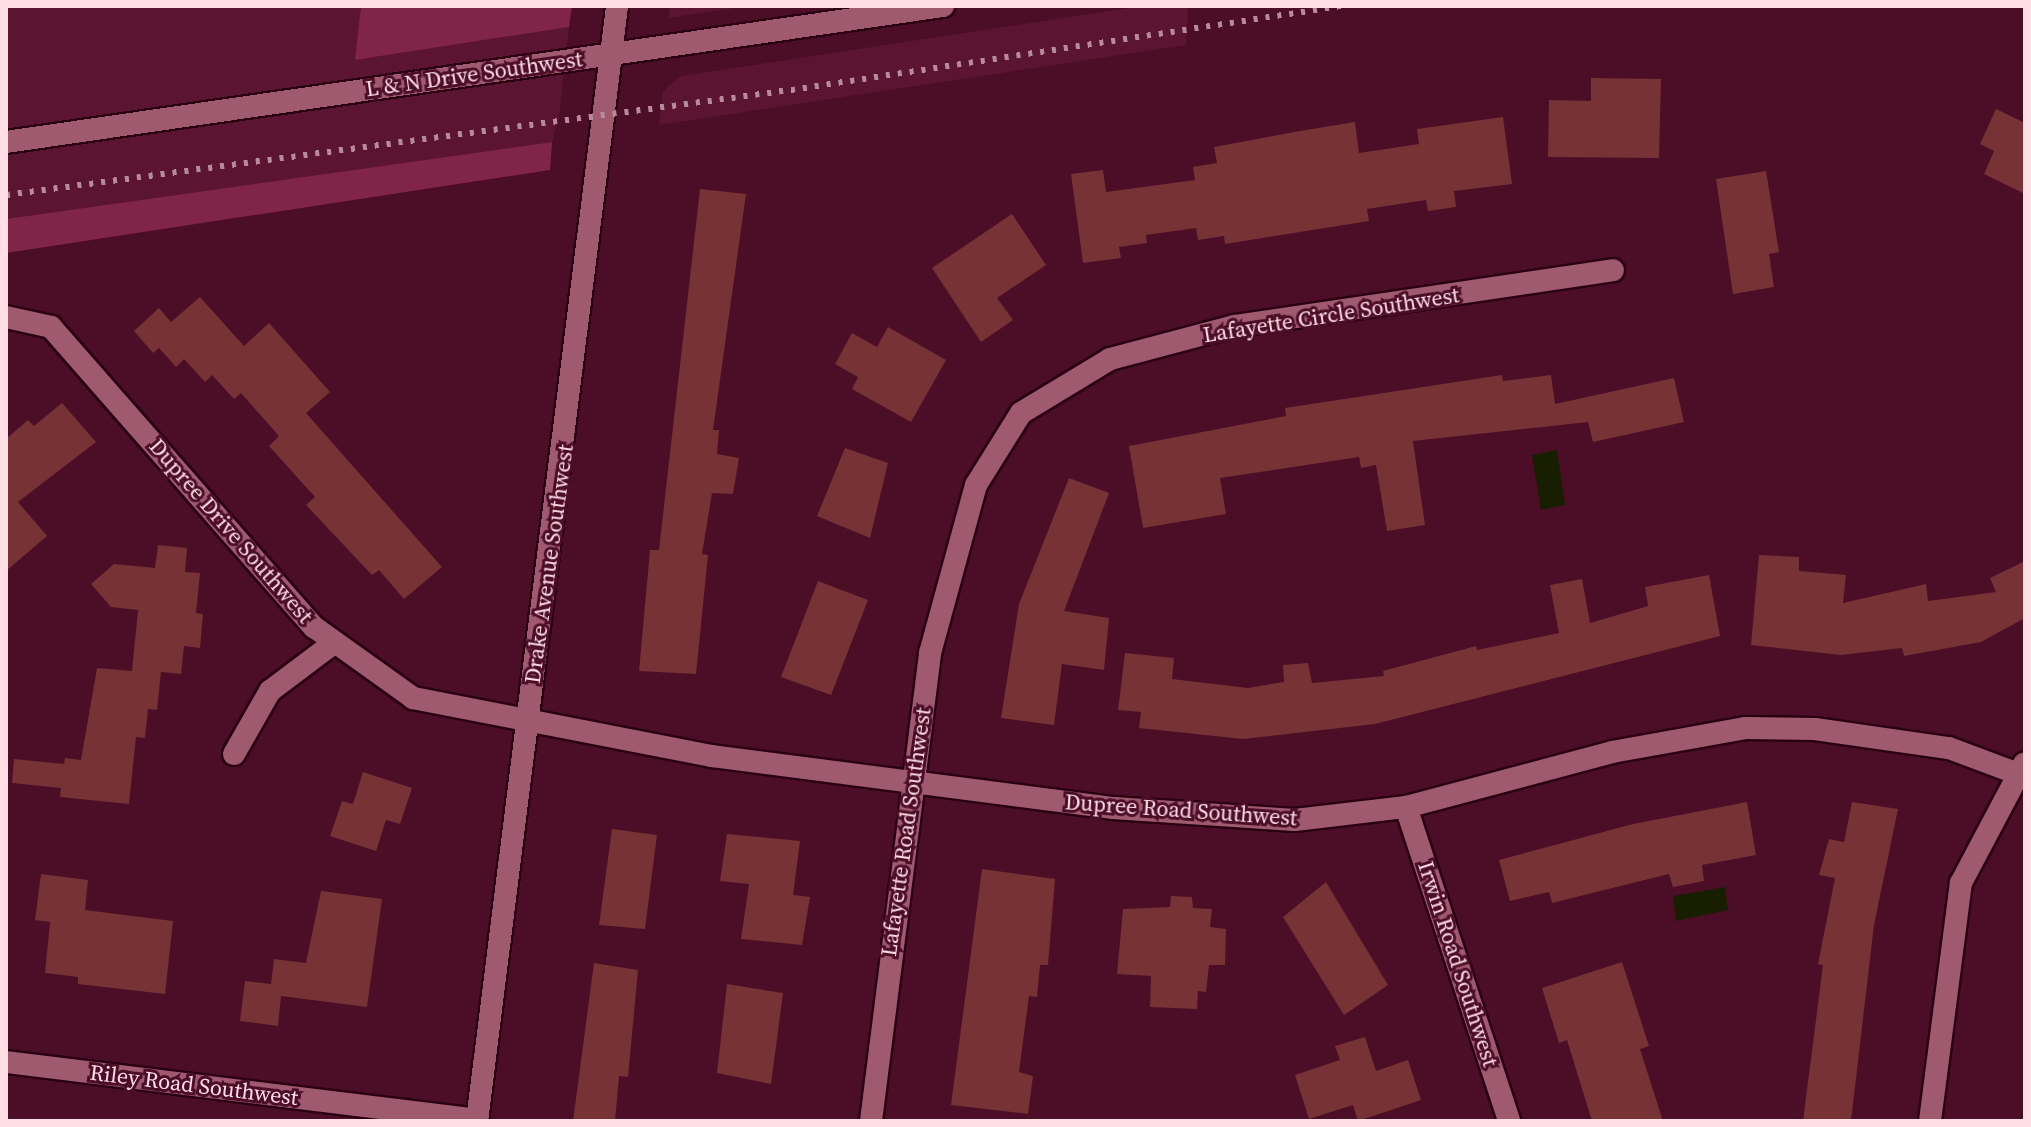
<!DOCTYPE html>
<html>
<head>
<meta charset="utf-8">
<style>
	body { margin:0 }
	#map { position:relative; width:2031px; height:1127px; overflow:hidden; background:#4c0d27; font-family:"Source Serif 4",serif }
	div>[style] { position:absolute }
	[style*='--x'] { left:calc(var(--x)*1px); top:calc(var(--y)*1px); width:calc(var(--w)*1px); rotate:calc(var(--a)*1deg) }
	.built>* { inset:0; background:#5b1533 }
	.green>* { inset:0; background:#812449 }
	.water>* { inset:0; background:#181e00 }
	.building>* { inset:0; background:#763234 }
	.roads { filter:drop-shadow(2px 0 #2a0011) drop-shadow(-2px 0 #2a0011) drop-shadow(0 2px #2a0011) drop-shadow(0 -2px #2a0011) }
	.minor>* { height:22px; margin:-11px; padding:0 11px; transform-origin:11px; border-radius:11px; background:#a05a70 }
	.tertiary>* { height:22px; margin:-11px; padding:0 11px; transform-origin:11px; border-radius:11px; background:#a05a70 }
	.rail>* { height:6px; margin-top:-3px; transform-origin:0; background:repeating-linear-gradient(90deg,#b88b9a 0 4px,transparent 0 12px) }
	span { translate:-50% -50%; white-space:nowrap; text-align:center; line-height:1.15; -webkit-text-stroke:6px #4c0d27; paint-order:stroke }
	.street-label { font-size:22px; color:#ffdee6 }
	.frame { position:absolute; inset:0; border:8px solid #ffdee6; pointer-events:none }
</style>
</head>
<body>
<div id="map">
	<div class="built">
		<i style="clip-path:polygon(6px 6px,361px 6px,355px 60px,569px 27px,559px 118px,552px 142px,6px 219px)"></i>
		<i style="clip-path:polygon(670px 6px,748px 6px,668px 18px)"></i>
		<i style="clip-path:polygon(1142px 6px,1188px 6px,1186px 45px,659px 125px,663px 91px,681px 76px)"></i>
	</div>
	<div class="green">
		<i style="clip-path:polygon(361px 6px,572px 6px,569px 27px,355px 60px)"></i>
		<i style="clip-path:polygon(552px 142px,550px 170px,6px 253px,6px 219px)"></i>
	</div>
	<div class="water">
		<i style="clip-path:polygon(1557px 450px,1565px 505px,1541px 510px,1532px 455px)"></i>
		<i style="clip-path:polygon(1725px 887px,1728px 910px,1676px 921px,1673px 896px)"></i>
	</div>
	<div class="building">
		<i style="clip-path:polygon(1591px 78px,1661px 79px,1659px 158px,1548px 157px,1549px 100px,1591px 101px)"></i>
		<i style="clip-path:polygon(1996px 109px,2025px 123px,2025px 194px,1984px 174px,1994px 151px,1980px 144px)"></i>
		<i style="clip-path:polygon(1503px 117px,1512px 184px,1454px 191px,1456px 207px,1428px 211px,1426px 200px,1367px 209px,1369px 221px,1225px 244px,1224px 236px,1198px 240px,1196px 228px,1146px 235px,1147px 243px,1119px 247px,1121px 258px,1083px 263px,1071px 174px,1103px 170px,1106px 192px,1195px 180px,1193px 167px,1217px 163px,1214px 147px,1300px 131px,1355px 122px,1359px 153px,1419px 144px,1417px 129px)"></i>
		<i style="clip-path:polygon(1766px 171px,1779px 252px,1769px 254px,1774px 287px,1733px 294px,1716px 179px)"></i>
		<i style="clip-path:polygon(700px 189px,746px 194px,713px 430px,719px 430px,717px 454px,739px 458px,733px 494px,712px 493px,702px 554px,708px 555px,696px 674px,639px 671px,650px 550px,659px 550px)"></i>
		<i style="clip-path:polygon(1012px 214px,1046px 265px,997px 298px,1013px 320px,981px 342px,932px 268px)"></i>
		<i style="clip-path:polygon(200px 297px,244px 346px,269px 323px,330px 392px,306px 413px,442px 567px,404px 599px,379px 570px,372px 575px,306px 505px,315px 497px,269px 446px,279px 436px,241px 393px,234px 399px,212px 375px,205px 382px,184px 359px,176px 367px,159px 348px,153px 353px,134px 331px,159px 308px,171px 322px)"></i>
		<i style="clip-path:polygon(888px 327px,946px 360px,911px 422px,852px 389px,858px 377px,835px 364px,852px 333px,877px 347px)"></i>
		<i style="clip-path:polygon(1502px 375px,1503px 381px,1551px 375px,1555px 404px,1674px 378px,1684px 422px,1593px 442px,1588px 422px,1413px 441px,1425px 525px,1387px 531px,1376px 465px,1361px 468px,1359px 457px,1220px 478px,1226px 514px,1143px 528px,1129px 446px,1286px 416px,1285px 408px)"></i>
		<i style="clip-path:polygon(62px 403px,96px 442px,18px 502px,47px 536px,6px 571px,6px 439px,28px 420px,34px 426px)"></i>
		<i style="clip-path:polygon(845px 448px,888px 463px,870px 538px,817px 516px)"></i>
		<i style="clip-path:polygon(1069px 478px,1109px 493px,1064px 611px,1109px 618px,1104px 670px,1062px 664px,1054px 725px,1001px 718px,1019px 604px)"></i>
		<i style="clip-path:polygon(158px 545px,187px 548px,185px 572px,200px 573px,196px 613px,203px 614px,200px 648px,184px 646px,181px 674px,161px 672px,157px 710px,148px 709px,145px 738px,136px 737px,129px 804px,60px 797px,61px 788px,12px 783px,14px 759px,64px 764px,65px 758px,81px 760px,97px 668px,132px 671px,138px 610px,111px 607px,91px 584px,114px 564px,155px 568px)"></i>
		<i style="clip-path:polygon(1759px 555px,1799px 557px,1799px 571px,1846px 575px,1843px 603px,1926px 584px,1928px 601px,1996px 592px,1990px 578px,2025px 561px,2025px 618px,1981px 642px,1904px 656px,1902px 648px,1841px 655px,1751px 645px)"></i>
		<i style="clip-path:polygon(1709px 575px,1720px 636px,1375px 724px,1243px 739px,1139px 728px,1141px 712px,1118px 710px,1125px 653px,1174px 658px,1172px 679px,1248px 688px,1284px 682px,1283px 665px,1308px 663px,1312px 683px,1384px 676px,1383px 671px,1476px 646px,1477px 650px,1559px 633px,1550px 585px,1582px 579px,1590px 623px,1648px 606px,1645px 587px)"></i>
		<i style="clip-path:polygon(818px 581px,868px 600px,831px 695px,781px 677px)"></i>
		<i style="clip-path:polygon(363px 772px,412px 788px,400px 824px,386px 820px,376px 851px,330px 836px,342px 801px,353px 804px)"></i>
		<i style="clip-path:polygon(1747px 802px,1756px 855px,1702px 865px,1704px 881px,1673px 887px,1669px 874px,1552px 903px,1549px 892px,1510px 901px,1499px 860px,1633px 824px)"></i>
		<i style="clip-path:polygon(1852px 802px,1898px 809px,1874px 925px,1851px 1121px,1803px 1121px,1823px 965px,1818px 964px,1835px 878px,1819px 875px,1829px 839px,1844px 842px)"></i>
		<i style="clip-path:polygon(612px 829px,657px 835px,645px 929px,599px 925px)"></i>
		<i style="clip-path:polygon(727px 834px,800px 841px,793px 895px,810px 897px,802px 945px,741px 939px,749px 884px,720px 881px)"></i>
		<i style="clip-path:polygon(982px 869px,1055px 879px,1048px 965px,1040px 965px,1037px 997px,1029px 996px,1019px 1072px,1033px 1076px,1028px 1114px,951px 1105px)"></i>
		<i style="clip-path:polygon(41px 874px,88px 880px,85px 910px,173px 921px,165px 994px,78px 984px,78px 977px,45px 973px,50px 922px,35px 920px)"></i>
		<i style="clip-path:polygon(1326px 882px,1388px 985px,1344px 1015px,1283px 917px)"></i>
		<i style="clip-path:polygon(321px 891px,382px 899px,367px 1007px,281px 996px,278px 1026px,240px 1021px,245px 981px,271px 984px,274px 959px,306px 963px)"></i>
		<i style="clip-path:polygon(1171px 896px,1192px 897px,1193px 908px,1212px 909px,1210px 927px,1226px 929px,1225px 965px,1209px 965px,1206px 992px,1198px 991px,1197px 1009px,1150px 1007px,1151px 976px,1117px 974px,1123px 909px,1170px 907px)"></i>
		<i style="clip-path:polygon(1622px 962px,1649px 1046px,1640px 1049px,1663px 1121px,1592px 1121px,1567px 1040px,1559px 1043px,1542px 988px)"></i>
		<i style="clip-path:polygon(594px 963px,638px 970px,628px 1077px,619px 1076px,615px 1121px,573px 1121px)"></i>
		<i style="clip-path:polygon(727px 984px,783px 993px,771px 1084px,717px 1073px)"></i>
		<i style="clip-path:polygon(1365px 1037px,1376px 1071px,1408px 1060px,1421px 1100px,1358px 1121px,1353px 1105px,1309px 1119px,1295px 1075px,1340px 1060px,1335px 1046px)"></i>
	</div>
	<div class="roads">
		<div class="minor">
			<i style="--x:6;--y:317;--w:46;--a:12.5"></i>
			<i style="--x:51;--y:327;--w:399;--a:48.8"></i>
			<i style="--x:314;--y:627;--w:122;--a:35.6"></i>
			<i style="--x:413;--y:698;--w:305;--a:11"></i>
			<i style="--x:712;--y:756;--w:404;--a:7.4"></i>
			<i style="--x:1113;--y:808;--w:182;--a:3.8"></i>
			<i style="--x:1295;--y:820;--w:112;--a:-6.7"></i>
			<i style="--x:1406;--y:807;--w:213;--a:-14.9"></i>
			<i style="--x:1612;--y:752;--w:135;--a:-10.2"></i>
			<i style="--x:1745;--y:728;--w:70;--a:0.8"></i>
			<i style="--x:1815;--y:729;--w:135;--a:8.1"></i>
			<i style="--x:1949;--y:748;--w:72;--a:20.5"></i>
			<i style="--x:234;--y:754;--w:73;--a:-60.3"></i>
			<i style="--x:270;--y:691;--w:81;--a:-37"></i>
			<i style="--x:1406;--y:807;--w:330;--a:71.8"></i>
			<i style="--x:6;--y:1062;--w:475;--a:7"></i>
			<i style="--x:871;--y:1121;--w:472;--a:-82.8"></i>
			<i style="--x:930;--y:653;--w:174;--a:-74.7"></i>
			<i style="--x:976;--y:485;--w:85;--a:-58"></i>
			<i style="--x:1021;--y:413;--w:104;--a:-31.2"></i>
			<i style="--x:1110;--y:359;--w:129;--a:-14.8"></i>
			<i style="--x:1235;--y:326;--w:382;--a:-8.4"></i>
			<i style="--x:1930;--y:1121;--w:240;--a:-82.6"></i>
			<i style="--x:1961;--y:883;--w:135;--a:-62.1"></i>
		</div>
		<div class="tertiary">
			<i style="--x:6;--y:142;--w:947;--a:-8.26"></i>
			<i style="--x:477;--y:1121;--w:1124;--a:-82.84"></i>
		</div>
	</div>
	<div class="rail">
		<i style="--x:6;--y:195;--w:792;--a:-7.62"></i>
		<i style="--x:791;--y:90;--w:556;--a:-8.68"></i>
	</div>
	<div class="street-label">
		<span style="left:474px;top:74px;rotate:-8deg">L &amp; N Drive Southwest</span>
		<span style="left:1331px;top:315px;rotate:-9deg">Lafayette Circle Southwest</span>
		<span style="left:231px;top:531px;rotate:49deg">Dupree Drive Southwest</span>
		<span style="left:549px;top:564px;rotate:-82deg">Drake Avenue Southwest</span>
		<span style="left:1181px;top:810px;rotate:4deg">Dupree Road Southwest</span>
		<span style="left:906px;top:832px;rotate:-82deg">Lafayette Road Southwest</span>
		<span style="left:1458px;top:964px;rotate:72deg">Irwin Road Southwest</span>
		<span style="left:194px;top:1085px;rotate:7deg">Riley Road Southwest</span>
	</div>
	<div class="frame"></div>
</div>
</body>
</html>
